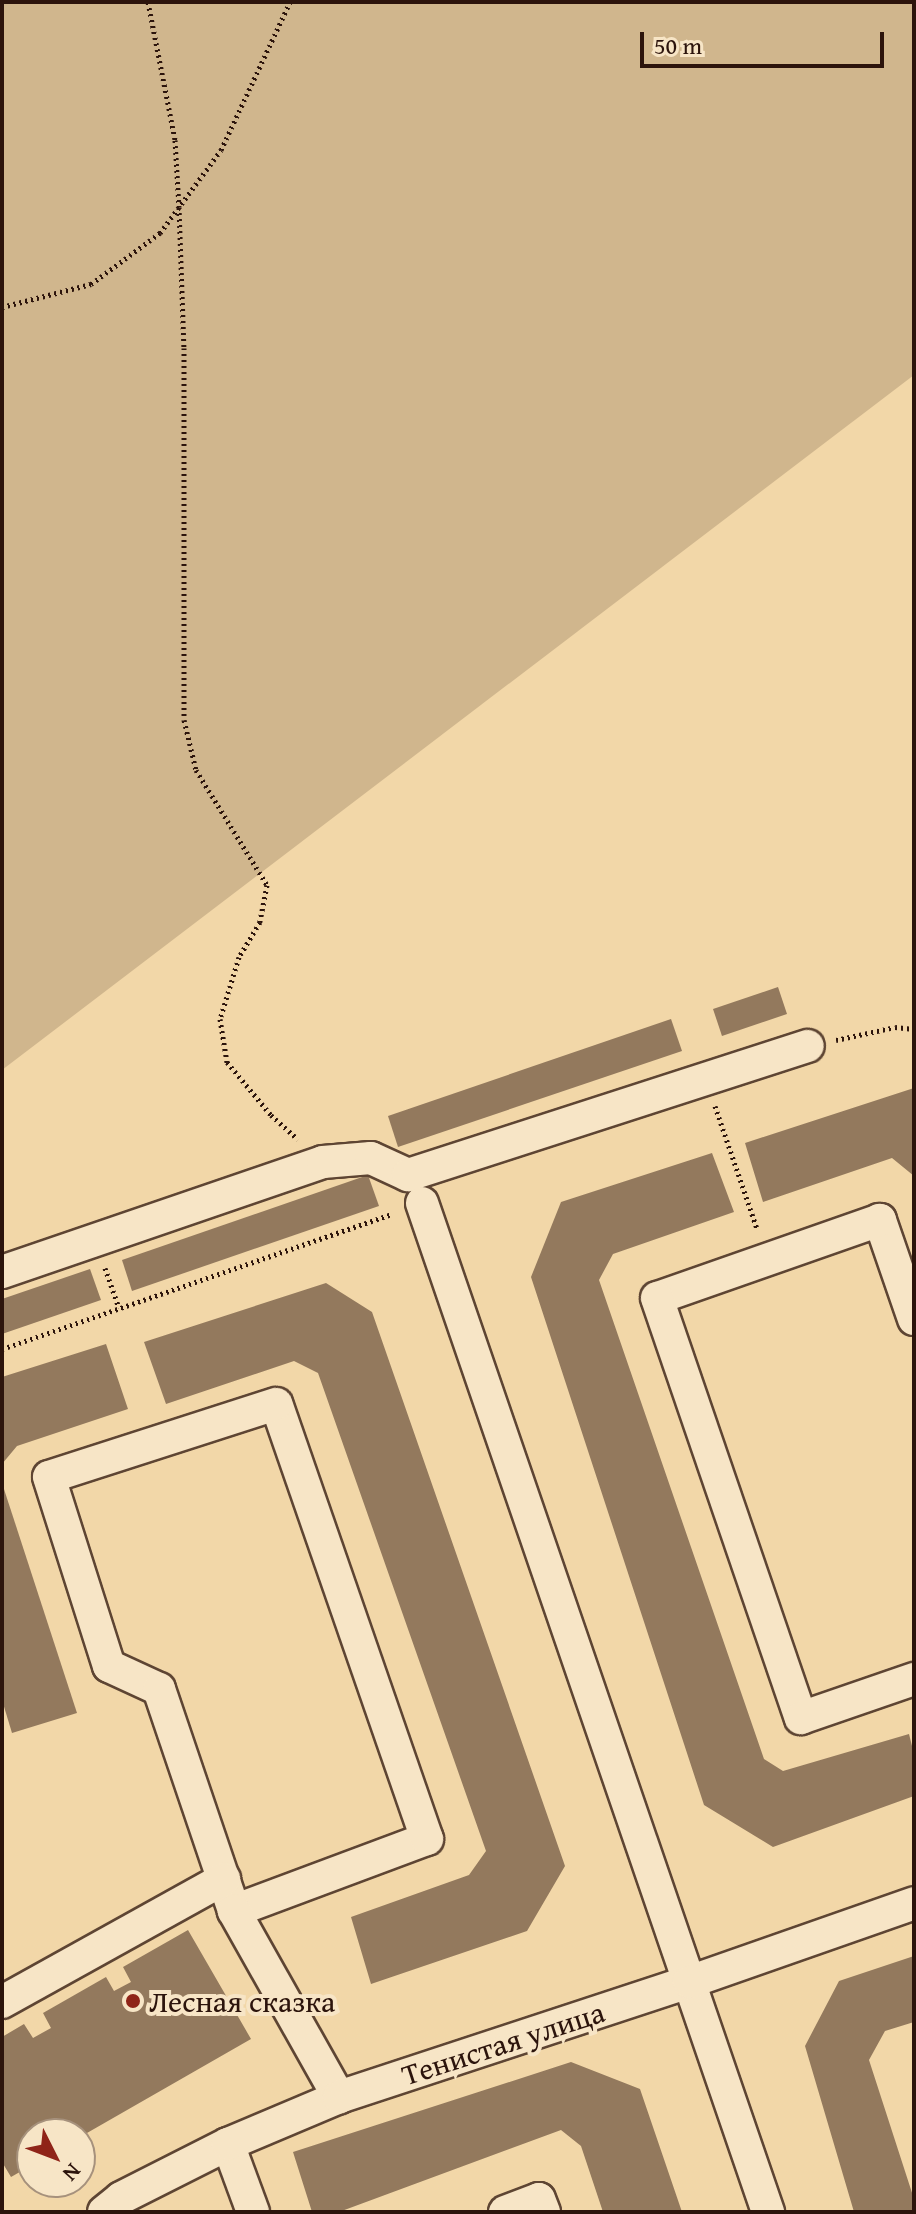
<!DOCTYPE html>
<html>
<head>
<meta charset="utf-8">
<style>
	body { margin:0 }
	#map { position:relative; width:916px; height:2214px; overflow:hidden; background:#f2d7a8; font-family:"Gentium Book Plus",serif }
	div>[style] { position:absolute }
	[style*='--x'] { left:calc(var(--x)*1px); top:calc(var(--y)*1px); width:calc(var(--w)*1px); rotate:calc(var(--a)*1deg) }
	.green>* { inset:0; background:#d0b68d }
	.building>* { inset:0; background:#93795d }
	.path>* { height:5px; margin-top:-2.5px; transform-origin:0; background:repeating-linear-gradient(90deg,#2c140c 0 2px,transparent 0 6px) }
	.roads { filter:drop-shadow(2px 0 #5e4533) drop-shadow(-2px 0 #5e4533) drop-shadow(0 2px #5e4533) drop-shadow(0 -2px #5e4533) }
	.minor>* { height:32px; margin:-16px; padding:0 16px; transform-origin:16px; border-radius:16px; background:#f7e5c6 }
	.dots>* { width:22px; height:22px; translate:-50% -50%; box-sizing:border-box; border:4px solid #f7e5c6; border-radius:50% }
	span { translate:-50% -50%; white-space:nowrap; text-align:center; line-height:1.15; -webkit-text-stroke:8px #f7e5c6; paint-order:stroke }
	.poi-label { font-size:30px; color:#2c140c }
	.left { translate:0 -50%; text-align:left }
	.street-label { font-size:30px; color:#2c140c }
	.frame { position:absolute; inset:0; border:4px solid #2c140c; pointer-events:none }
	.north { position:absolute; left:16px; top:2118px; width:80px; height:80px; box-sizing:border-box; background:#f7e5c6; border:2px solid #a6917c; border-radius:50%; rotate:132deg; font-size:22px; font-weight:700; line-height:32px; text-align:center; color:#2c140c }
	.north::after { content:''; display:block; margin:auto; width:28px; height:36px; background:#8f2418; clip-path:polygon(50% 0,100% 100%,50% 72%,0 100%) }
	.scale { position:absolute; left:640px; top:32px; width:244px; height:36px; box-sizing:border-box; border:4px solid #2c140c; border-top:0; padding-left:10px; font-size:24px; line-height:28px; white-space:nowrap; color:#2c140c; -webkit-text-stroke:6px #f7e5c6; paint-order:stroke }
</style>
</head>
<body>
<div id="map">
	<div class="green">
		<i style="clip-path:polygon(2px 2px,914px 2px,914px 375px,2px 1070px)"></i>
	</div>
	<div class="building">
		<i style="clip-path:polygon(778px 987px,787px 1014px,722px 1036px,713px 1009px)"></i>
		<i style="clip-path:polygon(671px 1019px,682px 1051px,398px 1147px,388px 1116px)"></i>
		<i style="clip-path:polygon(914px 1088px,914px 1176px,892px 1158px,763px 1202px,745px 1143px)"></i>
		<i style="clip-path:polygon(712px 1153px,734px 1212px,613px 1254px,599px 1280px,764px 1759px,783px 1771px,909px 1734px,914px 1754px,914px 1796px,773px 1847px,704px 1805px,531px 1277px,561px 1202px)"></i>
		<i style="clip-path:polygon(368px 1175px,379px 1206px,132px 1291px,122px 1260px)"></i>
		<i style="clip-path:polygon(90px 1269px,101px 1300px,2px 1334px,2px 1299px)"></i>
		<i style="clip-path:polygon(326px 1283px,372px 1312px,565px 1866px,527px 1931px,371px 1984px,351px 1917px,469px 1875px,486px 1851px,318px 1373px,294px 1361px,166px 1404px,144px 1342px)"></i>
		<i style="clip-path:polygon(106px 1344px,128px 1409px,17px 1446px,2px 1464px,2px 1377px)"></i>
		<i style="clip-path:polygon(2px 1483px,77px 1713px,12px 1733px,2px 1700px)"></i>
		<i style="clip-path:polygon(188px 1930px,251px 2039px,80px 2137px,80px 2134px,32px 2134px,32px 2165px,11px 2177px,2px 2162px,2px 2037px,24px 2024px,33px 2038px,51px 2028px,43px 2013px,106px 1977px,114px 1991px,131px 1982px,123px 1967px)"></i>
		<i style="clip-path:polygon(914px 1956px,914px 2022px,885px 2031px,869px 2060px,914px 2199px,914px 2212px,854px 2212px,805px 2046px,839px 1981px)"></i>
		<i style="clip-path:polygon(571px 2062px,640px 2089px,682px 2212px,603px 2212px,581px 2146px,561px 2130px,339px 2212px,312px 2212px,293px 2152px)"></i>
	</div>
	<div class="path">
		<i style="--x:148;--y:2;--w:141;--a:78.9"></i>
		<i style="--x:175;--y:140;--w:67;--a:86.6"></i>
		<i style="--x:179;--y:207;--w:141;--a:88"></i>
		<i style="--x:184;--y:348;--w:372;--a:90"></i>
		<i style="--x:184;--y:720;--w:51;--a:76.5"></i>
		<i style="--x:196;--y:770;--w:135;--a:58.3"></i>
		<i style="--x:267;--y:885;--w:38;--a:101"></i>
		<i style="--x:260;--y:922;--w:41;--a:121"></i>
		<i style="--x:239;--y:957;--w:65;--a:107"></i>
		<i style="--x:220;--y:1019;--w:44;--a:80.8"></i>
		<i style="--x:227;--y:1062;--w:69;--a:50.3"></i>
		<i style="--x:271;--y:1115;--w:36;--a:42"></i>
		<i style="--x:2;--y:307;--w:92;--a:-14.5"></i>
		<i style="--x:91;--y:284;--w:86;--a:-36.5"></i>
		<i style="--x:160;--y:233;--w:103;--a:-53.7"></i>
		<i style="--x:221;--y:150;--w:163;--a:-65"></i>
		<i style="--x:836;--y:1040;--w:60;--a:-12.4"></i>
		<i style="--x:895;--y:1027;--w:19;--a:6"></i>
		<i style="--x:715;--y:1106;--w:130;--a:71.1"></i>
		<i style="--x:105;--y:1268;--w:42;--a:70.7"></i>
		<i style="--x:2;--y:1349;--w:413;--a:-19.1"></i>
	</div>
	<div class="roads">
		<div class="minor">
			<i style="--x:422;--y:1203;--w:1067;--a:71.07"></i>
			<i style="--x:2;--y:1272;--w:339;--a:-18.9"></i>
			<i style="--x:323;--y:1162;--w:48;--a:-4.8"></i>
			<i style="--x:371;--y:1158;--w:41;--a:24.7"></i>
			<i style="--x:408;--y:1175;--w:420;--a:-17.9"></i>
			<i style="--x:914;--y:1319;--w:105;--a:-109"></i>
			<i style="--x:880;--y:1220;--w:236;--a:160.7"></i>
			<i style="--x:657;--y:1298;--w:444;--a:71.1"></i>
			<i style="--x:801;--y:1718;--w:120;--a:-19"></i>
			<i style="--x:234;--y:1911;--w:206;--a:-20.5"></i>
			<i style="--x:427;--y:1839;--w:460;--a:-109.1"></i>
			<i style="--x:276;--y:1404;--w:238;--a:162.2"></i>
			<i style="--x:49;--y:1477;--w:198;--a:72.4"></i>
			<i style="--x:109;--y:1666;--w:55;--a:24.7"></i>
			<i style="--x:159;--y:1689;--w:234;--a:71.3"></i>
			<i style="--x:234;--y:1911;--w:214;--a:60.6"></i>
			<i style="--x:2;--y:2002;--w:254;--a:-29"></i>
			<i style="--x:228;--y:2144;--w:72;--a:69.8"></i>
			<i style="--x:104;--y:2212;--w:22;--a:-39"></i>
			<i style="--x:121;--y:2198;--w:120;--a:-26.8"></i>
			<i style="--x:228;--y:2144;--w:121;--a:-22.9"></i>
			<i style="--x:339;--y:2097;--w:368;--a:-18.2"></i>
			<i style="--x:689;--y:1982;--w:238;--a:-19.3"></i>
			<i style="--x:505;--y:2212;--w:36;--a:-21"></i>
			<i style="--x:539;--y:2199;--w:14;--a:69"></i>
		</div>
	</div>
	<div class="dots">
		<i style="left:133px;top:2001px;background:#8f2418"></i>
	</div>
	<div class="poi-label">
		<span class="left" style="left:149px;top:2001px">Лесная сказка</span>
	</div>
	<div class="street-label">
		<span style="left:503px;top:2043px;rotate:-18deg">Тенистая улица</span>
	</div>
	<div class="frame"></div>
	<div class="north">N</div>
	<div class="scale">50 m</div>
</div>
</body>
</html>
